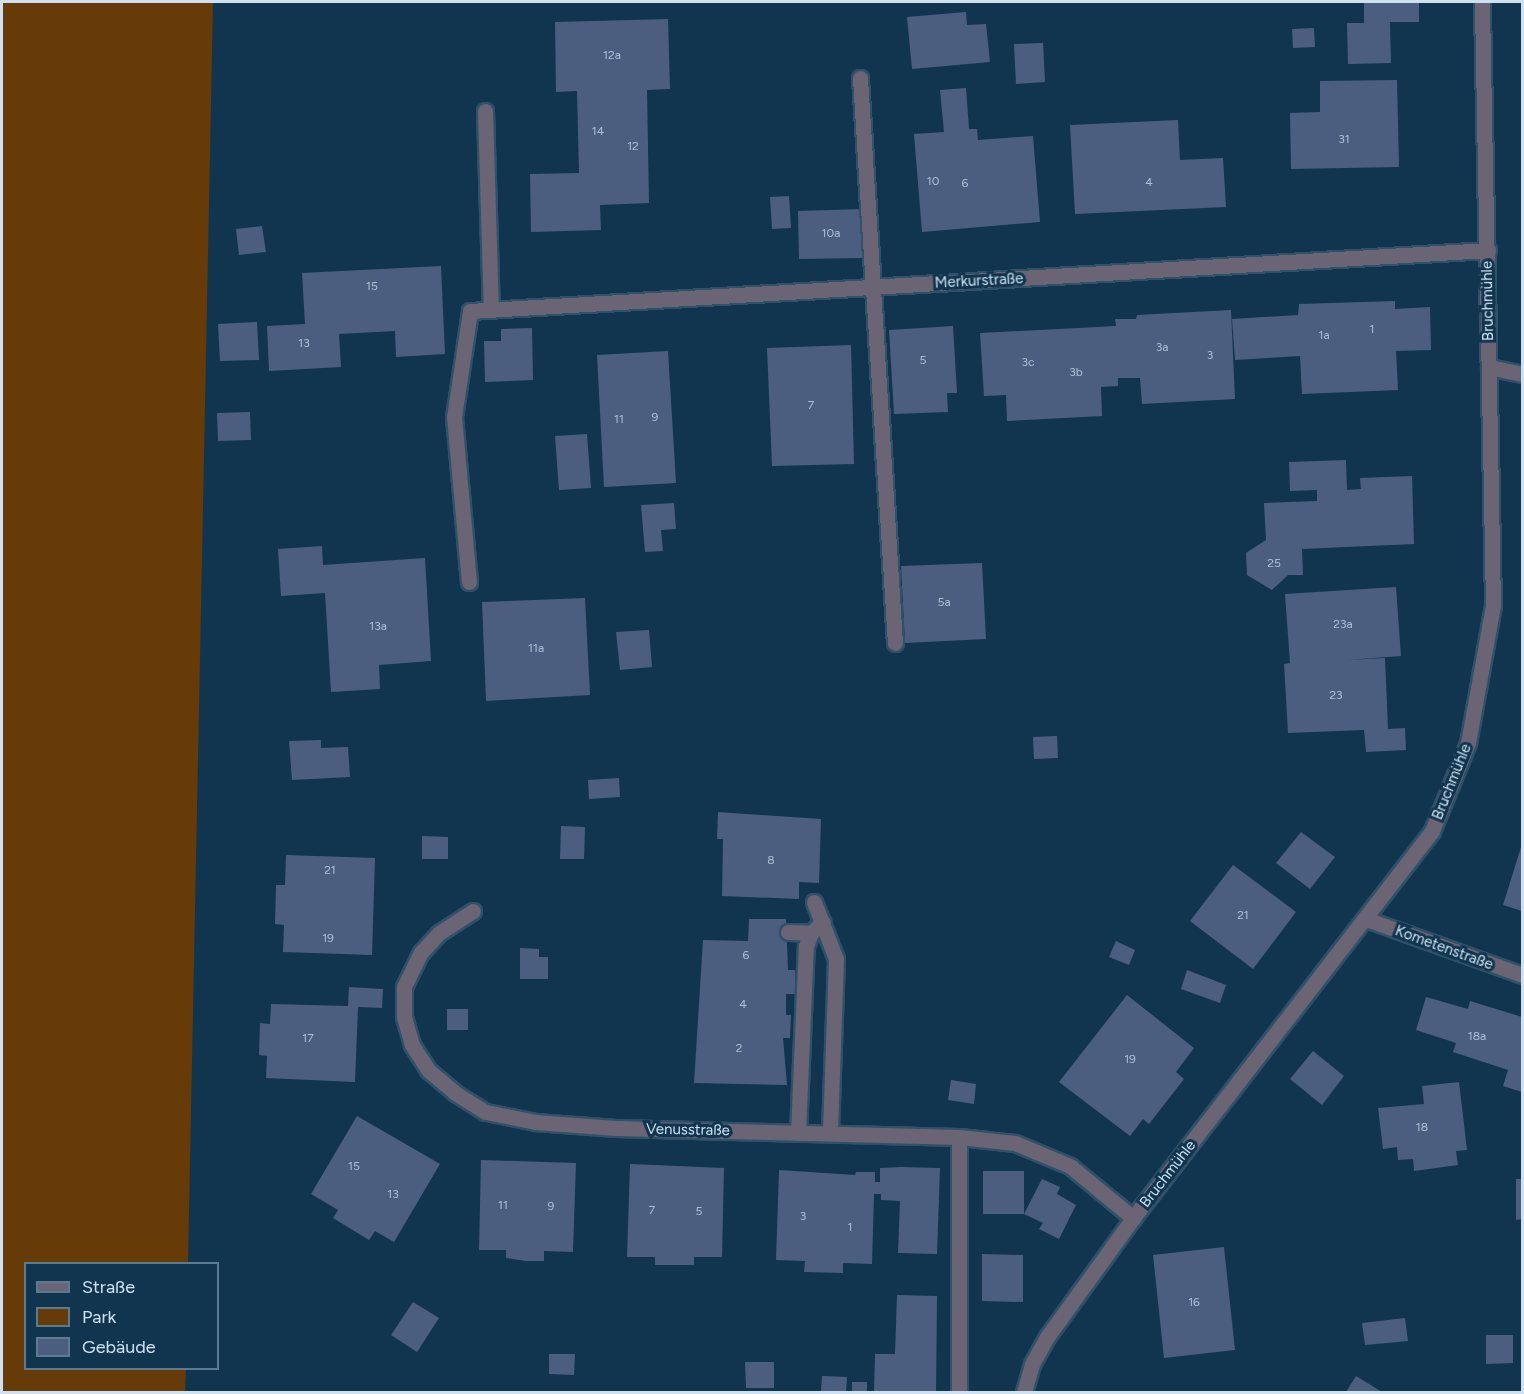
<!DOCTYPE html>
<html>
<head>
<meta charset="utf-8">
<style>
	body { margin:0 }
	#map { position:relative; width:1524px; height:1394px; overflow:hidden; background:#11354f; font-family:Figtree,sans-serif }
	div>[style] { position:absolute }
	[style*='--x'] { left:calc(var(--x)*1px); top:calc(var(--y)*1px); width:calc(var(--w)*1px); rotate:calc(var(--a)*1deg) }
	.green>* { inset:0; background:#673b07 }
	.building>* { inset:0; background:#4b5e80 }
	.roads { filter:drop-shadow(2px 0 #2f5169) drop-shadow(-2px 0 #2f5169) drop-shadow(0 2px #2f5169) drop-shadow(0 -2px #2f5169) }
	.service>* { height:15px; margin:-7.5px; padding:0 7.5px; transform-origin:7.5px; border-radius:7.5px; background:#6b6475 }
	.minor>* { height:15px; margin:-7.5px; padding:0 7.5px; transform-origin:7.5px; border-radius:7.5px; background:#6b6475 }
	span { translate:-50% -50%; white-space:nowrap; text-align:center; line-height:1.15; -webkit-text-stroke:6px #11354f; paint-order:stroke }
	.number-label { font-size:12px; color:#acc0d5 }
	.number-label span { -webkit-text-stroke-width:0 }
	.street-label { font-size:15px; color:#cde1f1 }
	.frame { position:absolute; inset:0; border:3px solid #cde1f1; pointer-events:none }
	.legend { position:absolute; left:24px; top:1262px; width:195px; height:108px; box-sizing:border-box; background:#11354f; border:2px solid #5c7a90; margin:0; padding:8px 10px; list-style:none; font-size:18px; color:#cde1f1 }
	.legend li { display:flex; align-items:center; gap:12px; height:30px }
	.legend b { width:30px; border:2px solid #5c7a90 }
</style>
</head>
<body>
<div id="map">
	<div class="green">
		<i style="clip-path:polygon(2px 2px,213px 2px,188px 1263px,26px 1264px,26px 1368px,186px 1369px,185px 1392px,2px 1392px)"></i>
	</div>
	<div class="building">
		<i style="clip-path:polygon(1364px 2px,1419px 2px,1419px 22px,1390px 22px,1391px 63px,1348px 64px,1347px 23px,1364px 23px)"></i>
		<i style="clip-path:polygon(966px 12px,967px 25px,986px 24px,990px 62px,912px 69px,907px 17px)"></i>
		<i style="clip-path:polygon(668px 19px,670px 89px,647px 90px,649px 203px,600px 205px,601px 230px,531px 232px,530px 174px,579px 173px,577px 91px,556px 92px,555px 22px)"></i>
		<i style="clip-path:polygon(1314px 28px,1315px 47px,1293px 48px,1292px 29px)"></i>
		<i style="clip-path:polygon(1043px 43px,1045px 82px,1016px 84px,1014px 44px)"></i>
		<i style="clip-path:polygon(1397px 80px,1399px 167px,1291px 169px,1290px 113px,1320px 112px,1320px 81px)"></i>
		<i style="clip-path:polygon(966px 88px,969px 129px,977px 129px,978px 140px,1033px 136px,1040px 222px,922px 232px,914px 134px,944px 132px,940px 90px)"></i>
		<i style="clip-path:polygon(1178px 120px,1180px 160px,1223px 158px,1226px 207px,1075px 214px,1070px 125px)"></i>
		<i style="clip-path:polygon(789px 196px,791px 228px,772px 229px,770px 197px)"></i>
		<i style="clip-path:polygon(862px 209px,863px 258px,799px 259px,798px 211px)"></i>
		<i style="clip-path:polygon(262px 226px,266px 252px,239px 255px,236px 229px)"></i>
		<i style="clip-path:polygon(441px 266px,445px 354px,396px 357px,395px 331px,339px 334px,341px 367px,269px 371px,267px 326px,305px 324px,302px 273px)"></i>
		<i style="clip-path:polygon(1395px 301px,1395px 309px,1430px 307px,1431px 350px,1396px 351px,1398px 390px,1302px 394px,1300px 356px,1235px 360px,1232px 319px,1298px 315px,1299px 304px)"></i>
		<i style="clip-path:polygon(1231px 310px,1235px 399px,1142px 404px,1140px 378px,1118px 378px,1118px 386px,1101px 387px,1102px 416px,1007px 421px,1006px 395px,984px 396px,980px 333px,1116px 326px,1115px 319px,1136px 319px,1137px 315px)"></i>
		<i style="clip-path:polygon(257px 322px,259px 360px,220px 361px,218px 324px)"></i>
		<i style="clip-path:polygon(953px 326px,957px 393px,947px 393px,948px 412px,894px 414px,889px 330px)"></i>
		<i style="clip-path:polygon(532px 328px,533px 380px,485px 382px,484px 341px,501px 341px,501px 329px)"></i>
		<i style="clip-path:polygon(851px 345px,854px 464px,772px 466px,767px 348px)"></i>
		<i style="clip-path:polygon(668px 351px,676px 483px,604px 487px,597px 355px)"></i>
		<i style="clip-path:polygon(250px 412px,251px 440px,218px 441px,217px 413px)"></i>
		<i style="clip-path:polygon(587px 434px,591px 488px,559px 490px,555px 436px)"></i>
		<i style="clip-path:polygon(1346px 460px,1347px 490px,1361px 489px,1360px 478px,1412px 476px,1414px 544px,1302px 549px,1303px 575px,1288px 575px,1272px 590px,1247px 575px,1246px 553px,1266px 540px,1264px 503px,1317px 501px,1317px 490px,1290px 491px,1289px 462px)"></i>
		<i style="clip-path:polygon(674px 503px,676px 529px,661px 530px,663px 551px,645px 552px,641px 505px)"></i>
		<i style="clip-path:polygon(322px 546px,323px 565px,425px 558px,431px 661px,379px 665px,380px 689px,331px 692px,325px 593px,281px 596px,278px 549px)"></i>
		<i style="clip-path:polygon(982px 563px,986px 639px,905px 643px,901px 566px)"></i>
		<i style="clip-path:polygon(1396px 587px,1401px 656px,1347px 660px,1385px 658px,1388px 729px,1405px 728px,1406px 750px,1366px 752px,1364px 730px,1288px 733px,1284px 664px,1290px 663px,1285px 594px)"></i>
		<i style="clip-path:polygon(585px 598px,590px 695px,486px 701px,482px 602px)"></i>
		<i style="clip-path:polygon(649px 630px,652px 667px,620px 670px,616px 632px)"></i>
		<i style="clip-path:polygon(1057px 736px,1058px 758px,1034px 759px,1033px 737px)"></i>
		<i style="clip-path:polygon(321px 740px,321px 748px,348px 747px,350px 777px,292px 780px,289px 741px)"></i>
		<i style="clip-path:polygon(619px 778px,620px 797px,589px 799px,588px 780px)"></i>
		<i style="clip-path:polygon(718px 812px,821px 819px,819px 883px,799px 882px,799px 899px,722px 896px,723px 839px,717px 839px)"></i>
		<i style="clip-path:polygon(561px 826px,585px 827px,584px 859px,560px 859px)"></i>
		<i style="clip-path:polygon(1301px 832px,1335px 857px,1310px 889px,1276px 863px)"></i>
		<i style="clip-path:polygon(422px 836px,448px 837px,448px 859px,422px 859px)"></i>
		<i style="clip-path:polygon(1522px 844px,1522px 911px,1503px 905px)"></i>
		<i style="clip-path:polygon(286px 855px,375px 858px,372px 955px,283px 952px,284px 925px,275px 924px,276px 885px,285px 885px)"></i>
		<i style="clip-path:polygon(1233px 865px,1296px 912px,1253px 969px,1190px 921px)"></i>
		<i style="clip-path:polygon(749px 919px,786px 919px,788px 970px,795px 970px,795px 994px,786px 994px,786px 1015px,791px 1015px,790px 1038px,783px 1038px,787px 1085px,694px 1083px,703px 940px,748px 941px)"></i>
		<i style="clip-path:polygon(1116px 941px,1135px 950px,1129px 965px,1109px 957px)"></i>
		<i style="clip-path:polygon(520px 948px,539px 949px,539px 957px,548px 957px,548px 979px,520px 979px)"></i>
		<i style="clip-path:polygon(1187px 970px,1226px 985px,1220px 1003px,1181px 989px)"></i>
		<i style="clip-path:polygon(349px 987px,383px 989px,382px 1008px,358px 1007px,355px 1082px,266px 1078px,267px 1056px,259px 1055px,260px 1023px,270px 1024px,271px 1004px,348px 1006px)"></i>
		<i style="clip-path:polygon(1127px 995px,1194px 1048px,1176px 1072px,1184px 1079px,1149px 1124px,1143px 1119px,1130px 1136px,1059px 1082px)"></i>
		<i style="clip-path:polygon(1426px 997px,1468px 1009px,1470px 1001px,1522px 1017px,1522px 1092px,1503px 1086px,1508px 1070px,1453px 1052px,1456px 1043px,1416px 1030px)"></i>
		<i style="clip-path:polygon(447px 1009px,468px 1009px,468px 1030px,447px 1030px)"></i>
		<i style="clip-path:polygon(1313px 1051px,1344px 1076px,1322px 1105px,1290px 1079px)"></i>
		<i style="clip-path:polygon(951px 1080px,976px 1084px,974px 1104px,948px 1100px)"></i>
		<i style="clip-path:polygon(1459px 1082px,1467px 1150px,1456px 1151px,1458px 1165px,1414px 1171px,1413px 1159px,1398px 1160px,1397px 1147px,1383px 1149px,1378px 1108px,1424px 1104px,1422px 1086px)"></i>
		<i style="clip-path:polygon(357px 1116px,440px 1164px,394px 1242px,375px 1231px,369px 1240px,333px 1218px,338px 1210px,311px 1194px)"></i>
		<i style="clip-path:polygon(481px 1160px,576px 1163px,573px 1252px,544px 1251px,544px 1261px,526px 1261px,506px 1258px,506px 1250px,479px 1250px)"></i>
		<i style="clip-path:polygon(630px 1164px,724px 1168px,722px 1257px,694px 1257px,694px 1265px,655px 1265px,655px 1257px,627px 1257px)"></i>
		<i style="clip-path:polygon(901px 1167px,940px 1168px,937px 1254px,898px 1253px,900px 1201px,881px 1200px,881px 1194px,874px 1194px,872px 1264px,843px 1263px,843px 1273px,804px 1272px,805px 1261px,776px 1260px,779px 1170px,855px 1175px,856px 1172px,875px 1172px,875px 1182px,880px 1182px,880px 1168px)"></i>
		<i style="clip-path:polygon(983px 1171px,1024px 1171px,1024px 1214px,983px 1214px)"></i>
		<i style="clip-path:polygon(1042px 1179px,1060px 1187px,1057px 1194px,1076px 1205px,1059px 1239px,1039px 1229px,1043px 1223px,1024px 1214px)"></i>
		<i style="clip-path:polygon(1516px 1179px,1522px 1179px,1522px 1219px,1516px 1220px)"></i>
		<i style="clip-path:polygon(1224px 1247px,1235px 1350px,1164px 1358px,1153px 1255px)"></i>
		<i style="clip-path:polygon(982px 1254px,1023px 1255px,1023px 1302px,982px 1301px)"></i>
		<i style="clip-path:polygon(897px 1295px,937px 1296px,936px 1392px,874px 1391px,875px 1354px,895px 1354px)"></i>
		<i style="clip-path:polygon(413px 1302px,439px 1318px,417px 1352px,391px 1335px)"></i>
		<i style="clip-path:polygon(1405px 1318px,1408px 1341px,1365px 1345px,1362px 1323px)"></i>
		<i style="clip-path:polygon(1486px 1335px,1513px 1335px,1513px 1363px,1486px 1364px)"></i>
		<i style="clip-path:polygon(549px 1354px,575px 1354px,574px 1375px,549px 1374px)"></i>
		<i style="clip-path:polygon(745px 1362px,774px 1362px,774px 1388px,746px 1388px)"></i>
		<i style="clip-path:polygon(822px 1376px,847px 1377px,846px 1392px,821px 1391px)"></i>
		<i style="clip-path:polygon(1356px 1376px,1382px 1392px,1346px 1392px)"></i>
		<i style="clip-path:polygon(852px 1382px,867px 1382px,867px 1391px,852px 1391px)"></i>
	</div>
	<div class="roads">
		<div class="service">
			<i style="--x:860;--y:78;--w:566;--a:86.46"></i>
			<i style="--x:485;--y:111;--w:198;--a:88.3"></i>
			<i style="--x:469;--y:582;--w:166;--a:-95.2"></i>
			<i style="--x:454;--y:417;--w:107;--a:-81.4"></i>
			<i style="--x:814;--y:902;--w:61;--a:68.9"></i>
			<i style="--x:836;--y:959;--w:174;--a:92"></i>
			<i style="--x:788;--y:932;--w:23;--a:2"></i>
			<i style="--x:798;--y:1133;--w:187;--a:-87.6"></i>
			<i style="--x:806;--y:946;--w:14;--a:-69"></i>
			<i style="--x:811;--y:933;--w:16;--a:-43"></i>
			<i style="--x:959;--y:1137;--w:255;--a:90"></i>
		</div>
		<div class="minor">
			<i style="--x:470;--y:311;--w:1020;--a:-3.43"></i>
			<i style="--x:1489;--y:367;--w:34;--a:12"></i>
			<i style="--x:473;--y:911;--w:40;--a:147.1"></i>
			<i style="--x:439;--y:933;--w:26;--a:133"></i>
			<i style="--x:421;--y:952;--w:39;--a:116"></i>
			<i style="--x:404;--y:987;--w:30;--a:90"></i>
			<i style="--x:404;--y:1017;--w:29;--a:74"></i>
			<i style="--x:412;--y:1045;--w:30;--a:57"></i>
			<i style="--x:428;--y:1070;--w:35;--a:40"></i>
			<i style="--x:455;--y:1093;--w:36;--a:32"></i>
			<i style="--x:486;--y:1112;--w:50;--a:11.5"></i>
			<i style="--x:535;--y:1122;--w:81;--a:4.2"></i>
			<i style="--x:616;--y:1128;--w:343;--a:1.5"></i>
			<i style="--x:959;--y:1137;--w:56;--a:6.1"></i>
			<i style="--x:1015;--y:1143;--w:60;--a:22.7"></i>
			<i style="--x:1070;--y:1166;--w:82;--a:39.5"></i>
			<i style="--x:1366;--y:919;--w:166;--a:19.7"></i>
			<i style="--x:1024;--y:1392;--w:29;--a:-74"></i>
			<i style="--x:1032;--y:1364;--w:31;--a:-61"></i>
			<i style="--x:1047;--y:1337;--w:147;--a:-54.1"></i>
			<i style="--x:1133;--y:1218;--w:489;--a:-52.3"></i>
			<i style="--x:1432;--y:831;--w:95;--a:-67.8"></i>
			<i style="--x:1468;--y:743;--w:140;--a:-79.7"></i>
			<i style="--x:1493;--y:605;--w:603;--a:-91.05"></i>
		</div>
	</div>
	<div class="number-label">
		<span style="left:612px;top:56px">12a</span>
		<span style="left:598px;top:132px">14</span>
		<span style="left:1344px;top:140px">31</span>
		<span style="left:633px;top:147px">12</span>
		<span style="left:933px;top:182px">10</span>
		<span style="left:1149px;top:183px">4</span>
		<span style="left:965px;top:184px">6</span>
		<span style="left:831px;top:234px">10a</span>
		<span style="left:372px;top:287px">15</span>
		<span style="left:1372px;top:330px">1</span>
		<span style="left:1324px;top:336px">1a</span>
		<span style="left:304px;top:344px">13</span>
		<span style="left:1162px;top:348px">3a</span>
		<span style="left:1210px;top:356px">3</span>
		<span style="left:923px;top:361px">5</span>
		<span style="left:1028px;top:363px">3c</span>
		<span style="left:1076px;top:373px">3b</span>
		<span style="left:811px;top:406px">7</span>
		<span style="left:655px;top:418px">9</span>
		<span style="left:619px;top:420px">11</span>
		<span style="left:1274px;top:564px">25</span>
		<span style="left:944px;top:603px">5a</span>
		<span style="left:1343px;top:625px">23a</span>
		<span style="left:378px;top:627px">13a</span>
		<span style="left:536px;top:649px">11a</span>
		<span style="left:1336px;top:696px">23</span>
		<span style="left:771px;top:861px">8</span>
		<span style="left:330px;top:871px">21</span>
		<span style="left:1243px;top:916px">21</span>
		<span style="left:328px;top:939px">19</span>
		<span style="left:746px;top:956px">6</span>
		<span style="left:743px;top:1005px">4</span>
		<span style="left:1477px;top:1037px">18a</span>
		<span style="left:308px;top:1039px">17</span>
		<span style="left:739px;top:1049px">2</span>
		<span style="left:1130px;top:1060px">19</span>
		<span style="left:1422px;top:1128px">18</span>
		<span style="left:354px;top:1167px">15</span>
		<span style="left:393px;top:1195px">13</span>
		<span style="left:503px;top:1206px">11</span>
		<span style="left:551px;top:1207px">9</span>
		<span style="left:652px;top:1211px">7</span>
		<span style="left:699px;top:1212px">5</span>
		<span style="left:803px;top:1217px">3</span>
		<span style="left:850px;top:1228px">1</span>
		<span style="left:1194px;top:1303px">16</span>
	</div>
	<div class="street-label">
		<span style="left:979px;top:281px;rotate:-3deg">Merkurstraße</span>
		<span style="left:1488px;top:301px;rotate:-91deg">Bruchmühle</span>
		<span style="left:1452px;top:782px;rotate:-68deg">Bruchmühle</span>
		<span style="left:1444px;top:948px;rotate:20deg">Kometenstraße</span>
		<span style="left:688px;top:1130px;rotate:1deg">Venusstraße</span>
		<span style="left:1168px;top:1174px;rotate:-52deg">Bruchmühle</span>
	</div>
	<div class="frame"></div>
	<ul class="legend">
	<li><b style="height:8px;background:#6b6475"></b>Straße</li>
	<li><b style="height:16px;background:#673b07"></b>Park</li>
	<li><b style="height:16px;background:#4b5e80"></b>Gebäude</li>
	</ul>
</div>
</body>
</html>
